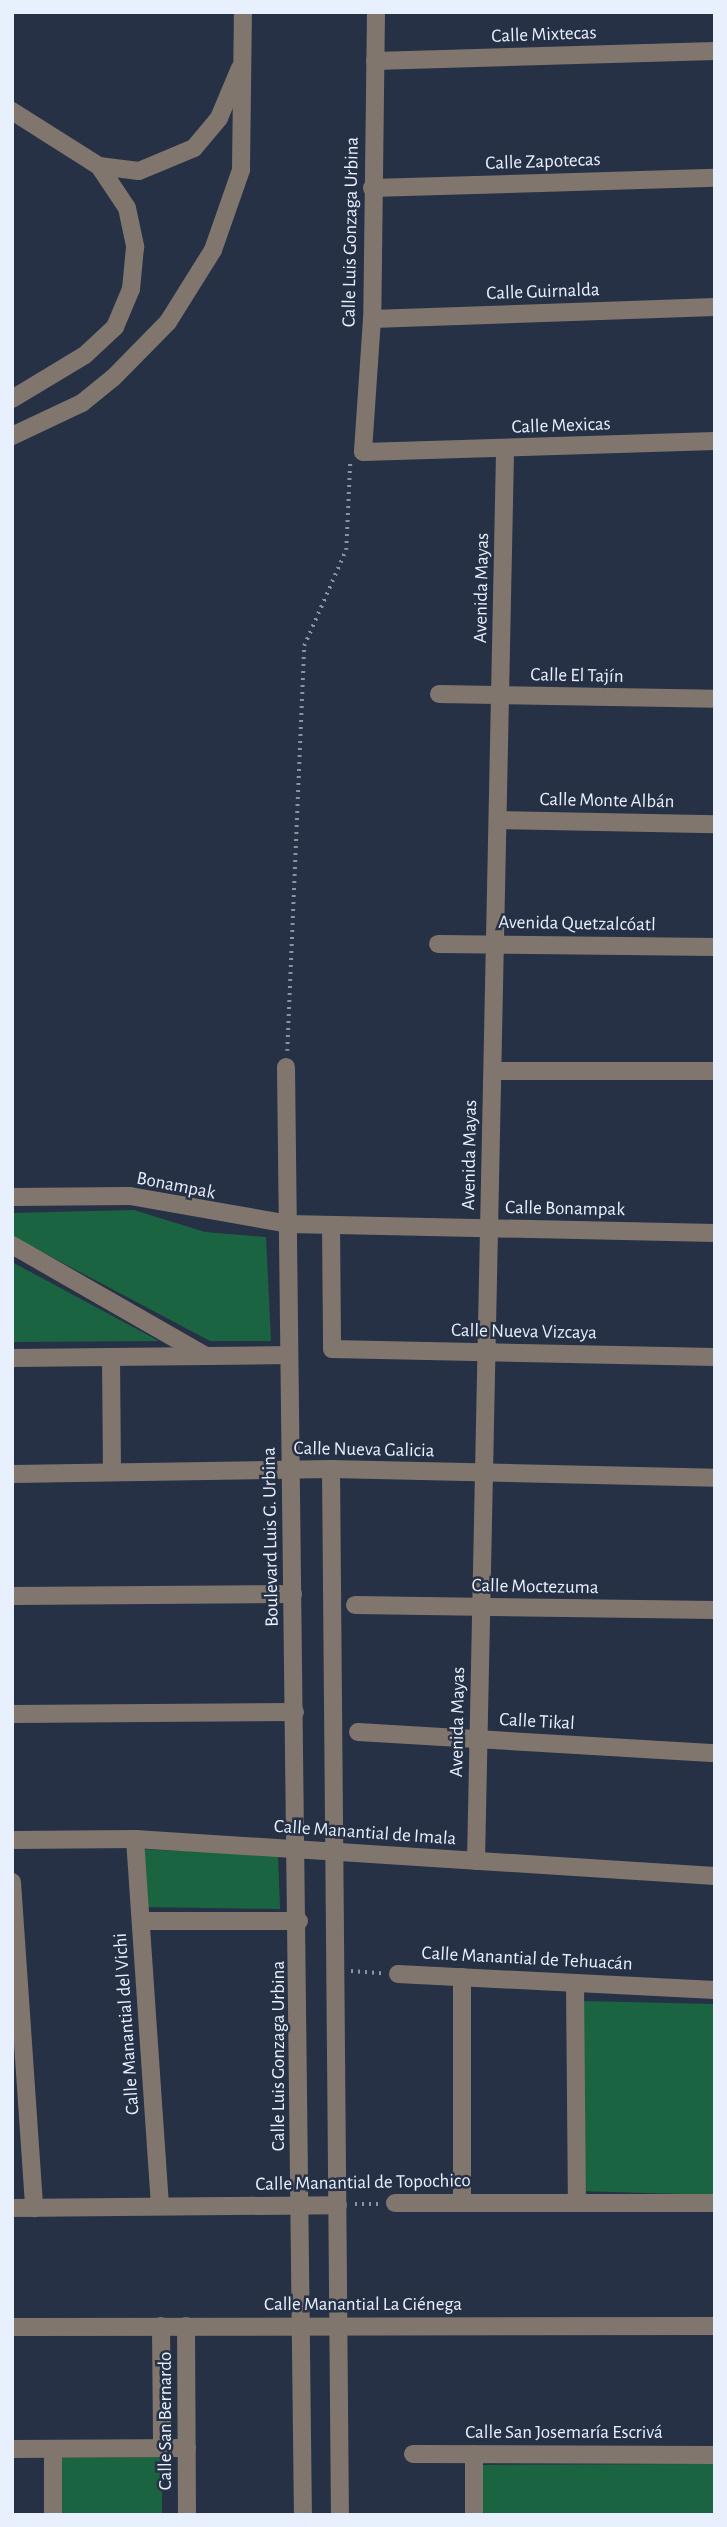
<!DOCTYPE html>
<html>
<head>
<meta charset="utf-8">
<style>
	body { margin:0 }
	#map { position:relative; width:727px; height:2527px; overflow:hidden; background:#263146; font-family:"Alegreya Sans",sans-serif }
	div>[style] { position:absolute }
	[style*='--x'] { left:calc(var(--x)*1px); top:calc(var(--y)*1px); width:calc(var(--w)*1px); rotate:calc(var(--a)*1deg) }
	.green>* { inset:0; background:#1b6442 }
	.path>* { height:3.5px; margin-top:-1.75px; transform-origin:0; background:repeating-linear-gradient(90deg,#8993a4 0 2px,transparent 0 7px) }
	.minor>* { height:18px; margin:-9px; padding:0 9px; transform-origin:9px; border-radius:9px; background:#81766d }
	span { translate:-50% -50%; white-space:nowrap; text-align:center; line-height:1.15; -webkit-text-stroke:5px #263146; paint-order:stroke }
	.street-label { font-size:19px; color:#e8f0fe }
	.frame { position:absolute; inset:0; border:14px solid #e8f0fe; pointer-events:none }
</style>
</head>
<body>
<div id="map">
	<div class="green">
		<i style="clip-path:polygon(134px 1210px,205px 1232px,266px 1237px,271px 1341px,210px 1341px,12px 1236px,12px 1213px)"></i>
		<i style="clip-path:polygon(12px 1262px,159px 1341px,12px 1342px)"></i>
		<i style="clip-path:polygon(138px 1849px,278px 1855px,280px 1909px,143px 1907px)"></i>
		<i style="clip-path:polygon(582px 2001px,715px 2004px,715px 2195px,578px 2191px)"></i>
		<i style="clip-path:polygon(162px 2457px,162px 2515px,59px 2515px,59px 2458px)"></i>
		<i style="clip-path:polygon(715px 2464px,715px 2515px,479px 2515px,478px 2465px)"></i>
	</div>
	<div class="path">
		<i style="--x:287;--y:1051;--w:405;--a:-87.6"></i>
		<i style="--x:304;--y:646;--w:105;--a:-66.4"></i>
		<i style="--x:346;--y:550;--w:87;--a:-87.4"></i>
		<i style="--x:351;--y:1971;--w:31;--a:4"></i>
		<i style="--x:355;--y:2204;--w:24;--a:0"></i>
	</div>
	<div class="minor">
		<i style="--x:376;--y:12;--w:307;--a:90.7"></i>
		<i style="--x:372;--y:319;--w:133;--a:93.9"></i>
		<i style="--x:363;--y:452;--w:352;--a:-1.8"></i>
		<i style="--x:375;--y:61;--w:340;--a:-1.7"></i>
		<i style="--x:12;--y:111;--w:103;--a:32.3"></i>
		<i style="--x:99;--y:166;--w:50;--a:56.3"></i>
		<i style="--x:127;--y:208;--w:40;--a:78"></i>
		<i style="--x:135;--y:247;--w:42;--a:95.4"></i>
		<i style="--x:131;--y:289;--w:41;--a:112.8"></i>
		<i style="--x:115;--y:327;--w:41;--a:137"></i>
		<i style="--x:85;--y:355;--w:85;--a:148.9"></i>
		<i style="--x:99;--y:166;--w:40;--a:7.1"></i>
		<i style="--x:139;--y:171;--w:60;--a:-22.7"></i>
		<i style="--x:194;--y:148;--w:39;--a:-50"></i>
		<i style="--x:219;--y:118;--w:54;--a:-67.2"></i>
		<i style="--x:372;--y:188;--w:343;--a:-1.7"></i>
		<i style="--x:372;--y:319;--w:343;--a:-2"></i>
		<i style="--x:12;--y:436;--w:77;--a:-25.2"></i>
		<i style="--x:82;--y:403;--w:40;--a:-39"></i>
		<i style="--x:113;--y:378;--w:78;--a:-45.5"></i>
		<i style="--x:168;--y:322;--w:85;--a:-58"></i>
		<i style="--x:213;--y:250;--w:85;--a:-70.7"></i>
		<i style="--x:241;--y:170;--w:158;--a:-89.3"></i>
		<i style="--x:439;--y:694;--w:276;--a:1"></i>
		<i style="--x:498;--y:820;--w:217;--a:1.1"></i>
		<i style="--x:438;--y:944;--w:277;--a:0.6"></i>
		<i style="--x:286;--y:1067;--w:1448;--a:89.33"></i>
		<i style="--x:493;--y:1071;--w:222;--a:0"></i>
		<i style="--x:12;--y:1197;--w:118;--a:-0.5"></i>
		<i style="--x:130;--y:1196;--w:161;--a:10"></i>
		<i style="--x:289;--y:1224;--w:426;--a:1.2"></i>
		<i style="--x:331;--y:1225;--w:124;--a:89.5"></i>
		<i style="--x:332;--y:1349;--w:383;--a:1.2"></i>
		<i style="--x:12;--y:1245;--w:221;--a:29.8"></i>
		<i style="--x:111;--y:1357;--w:115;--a:89.5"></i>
		<i style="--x:12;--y:1358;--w:277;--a:-0.6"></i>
		<i style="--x:331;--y:1469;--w:1046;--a:89.51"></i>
		<i style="--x:12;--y:1474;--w:319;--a:-0.9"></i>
		<i style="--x:331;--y:1469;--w:384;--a:1.3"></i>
		<i style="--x:12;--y:1596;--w:281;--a:-0.4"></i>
		<i style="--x:355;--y:1605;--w:360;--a:0.8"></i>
		<i style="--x:12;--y:1714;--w:283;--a:-0.4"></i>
		<i style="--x:358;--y:1732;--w:358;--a:3.4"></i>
		<i style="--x:135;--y:1839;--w:368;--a:86.1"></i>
		<i style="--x:12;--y:1840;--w:123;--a:-0.5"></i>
		<i style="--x:135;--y:1839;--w:581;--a:3.65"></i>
		<i style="--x:476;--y:1861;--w:1412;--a:-88.82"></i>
		<i style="--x:12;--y:1882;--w:327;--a:86.1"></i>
		<i style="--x:141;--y:1921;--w:158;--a:0"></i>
		<i style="--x:398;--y:1974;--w:317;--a:2.9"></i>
		<i style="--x:462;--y:1977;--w:226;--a:90"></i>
		<i style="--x:575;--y:1983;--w:220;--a:89.5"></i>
		<i style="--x:395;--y:2203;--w:320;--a:0"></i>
		<i style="--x:12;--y:2208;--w:326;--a:-0.5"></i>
		<i style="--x:161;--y:2326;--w:122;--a:89.5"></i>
		<i style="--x:186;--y:2326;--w:189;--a:89.7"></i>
		<i style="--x:12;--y:2327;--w:703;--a:-0.08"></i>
		<i style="--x:12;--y:2449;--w:175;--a:-0.3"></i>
		<i style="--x:53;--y:2449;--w:66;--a:90"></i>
		<i style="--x:413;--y:2454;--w:302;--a:0.2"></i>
		<i style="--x:474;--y:2454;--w:61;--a:90"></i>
	</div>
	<div class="street-label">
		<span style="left:544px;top:35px;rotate:-2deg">Calle Mixtecas</span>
		<span style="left:543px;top:162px;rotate:-2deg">Calle Zapotecas</span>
		<span style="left:351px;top:232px;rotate:-89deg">Calle Luis Gonzaga Urbina</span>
		<span style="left:543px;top:292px;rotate:-2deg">Calle Guirnalda</span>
		<span style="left:561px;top:426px;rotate:-2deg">Calle Mexicas</span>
		<span style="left:482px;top:588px;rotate:-89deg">Avenida Mayas</span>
		<span style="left:577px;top:676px;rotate:1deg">Calle El Tajín</span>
		<span style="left:607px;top:801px;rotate:1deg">Calle Monte Albán</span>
		<span style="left:577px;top:924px;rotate:1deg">Avenida Quetzalcóatl</span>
		<span style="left:470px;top:1155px;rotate:-89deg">Avenida Mayas</span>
		<span style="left:176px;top:1186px;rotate:11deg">Bonampak</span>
		<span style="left:565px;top:1209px;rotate:1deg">Calle Bonampak</span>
		<span style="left:524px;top:1332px;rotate:1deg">Calle Nueva Vizcaya</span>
		<span style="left:364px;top:1450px;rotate:1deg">Calle Nueva Galicia</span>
		<span style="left:271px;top:1537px;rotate:-91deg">Boulevard Luis G. Urbina</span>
		<span style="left:535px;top:1587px;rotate:1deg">Calle Moctezuma</span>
		<span style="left:458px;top:1722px;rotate:-89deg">Avenida Mayas</span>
		<span style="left:537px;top:1722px;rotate:3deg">Calle Tikal</span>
		<span style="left:365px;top:1833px;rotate:4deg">Calle Manantial de Imala</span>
		<span style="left:527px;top:1959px;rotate:3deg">Calle Manantial de Tehuacán</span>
		<span style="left:127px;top:2024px;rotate:-94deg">Calle Manantial del Vichi</span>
		<span style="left:279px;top:2056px;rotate:-90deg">Calle Luis Gonzaga Urbina</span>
		<span style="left:363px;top:2183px;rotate:-1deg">Calle Manantial de Topochico</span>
		<span style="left:363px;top:2305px">Calle Manantial La Ciénega</span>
		<span style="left:166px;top:2421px;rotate:-90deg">Calle San Bernardo</span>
		<span style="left:564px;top:2433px">Calle San Josemaría Escrivá</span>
	</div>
	<div class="frame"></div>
</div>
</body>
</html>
